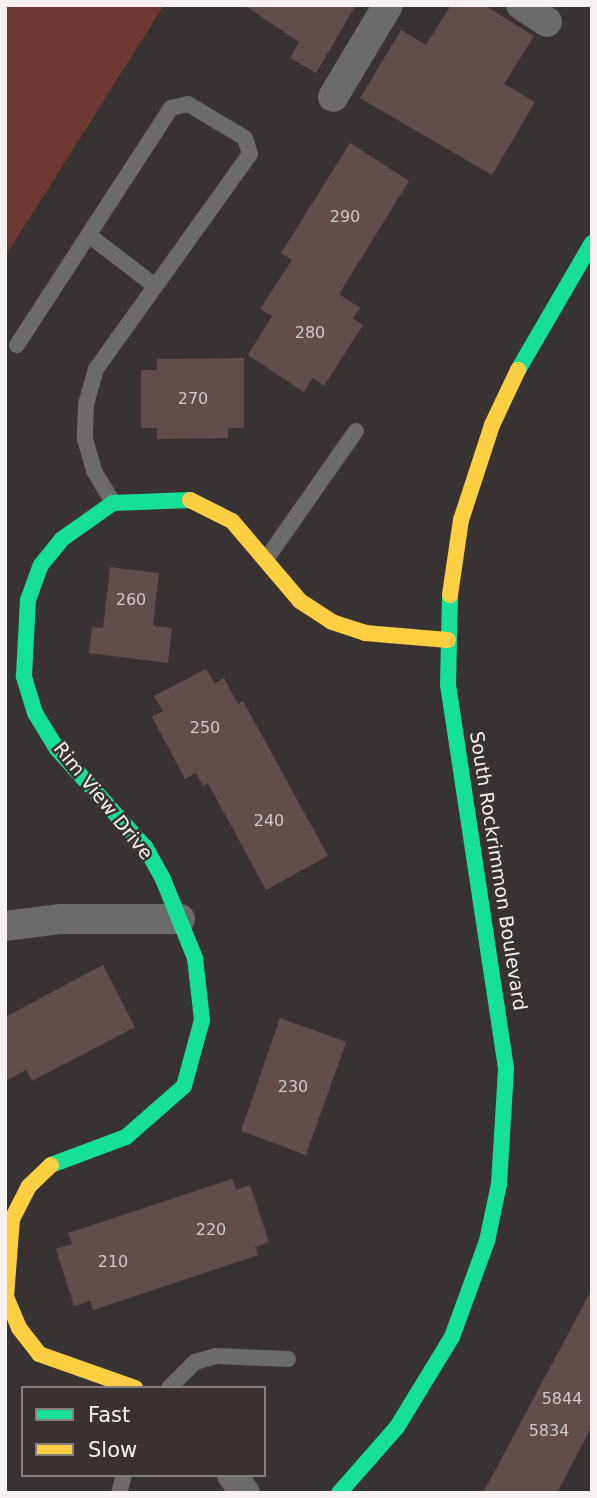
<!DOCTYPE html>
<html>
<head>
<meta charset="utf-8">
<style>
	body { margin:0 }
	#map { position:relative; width:597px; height:1498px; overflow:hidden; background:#383332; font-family:"DejaVu Sans",sans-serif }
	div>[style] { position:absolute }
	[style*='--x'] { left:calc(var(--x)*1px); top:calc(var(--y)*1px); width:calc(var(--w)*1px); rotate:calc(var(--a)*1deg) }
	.green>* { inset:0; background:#6e3832 }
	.building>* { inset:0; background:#604e4c }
	.lane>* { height:16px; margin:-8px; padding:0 8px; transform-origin:8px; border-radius:8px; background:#6d6a6a }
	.street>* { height:30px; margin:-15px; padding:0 15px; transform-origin:15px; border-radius:15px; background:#6d6a6a }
	.fast>* { height:16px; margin:-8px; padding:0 8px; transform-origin:8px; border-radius:8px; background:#16e098 }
	.slow>* { height:16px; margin:-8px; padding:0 8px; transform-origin:8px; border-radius:8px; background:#ffcf43 }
	span { translate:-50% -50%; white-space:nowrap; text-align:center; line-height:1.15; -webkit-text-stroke:5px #3a3230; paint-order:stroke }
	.number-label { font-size:16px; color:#d1c9c8 }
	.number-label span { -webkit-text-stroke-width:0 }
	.street-label { font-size:19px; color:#f7f2f1 }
	.frame { position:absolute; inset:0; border:7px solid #f7f2f1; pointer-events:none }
	.legend { position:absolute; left:21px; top:1386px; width:245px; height:91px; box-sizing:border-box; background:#3a3230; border:2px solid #867f7d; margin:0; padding:9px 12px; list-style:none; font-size:21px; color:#f7f2f1 }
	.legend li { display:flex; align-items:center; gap:14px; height:35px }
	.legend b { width:35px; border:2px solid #867f7d }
</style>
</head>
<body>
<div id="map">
	<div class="green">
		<i style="clip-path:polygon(5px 5px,164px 5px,5px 257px)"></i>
	</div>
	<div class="building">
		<i style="clip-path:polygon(244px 5px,356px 5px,316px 73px,290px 58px,299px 42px)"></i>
		<i style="clip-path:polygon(451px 5px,484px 5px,534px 36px,504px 84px,535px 102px,492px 175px,360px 98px,401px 30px,426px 45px)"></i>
		<i style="clip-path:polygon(350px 143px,409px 181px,339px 294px,360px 308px,353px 318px,363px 325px,324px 386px,313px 378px,304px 392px,248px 355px,272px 316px,260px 309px,292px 260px,281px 253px)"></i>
		<i style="clip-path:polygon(244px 358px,244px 428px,228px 428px,228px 438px,157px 439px,157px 428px,141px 428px,141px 370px,157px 370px,157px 359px)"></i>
		<i style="clip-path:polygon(110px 567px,159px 573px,153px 626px,172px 628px,168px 663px,89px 653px,92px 627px,103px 628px)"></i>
		<i style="clip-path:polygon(206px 669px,215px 683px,224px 678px,238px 704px,243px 701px,328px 856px,266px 890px,208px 783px,203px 786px,196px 773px,185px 779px,152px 717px,163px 711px,154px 696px)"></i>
		<i style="clip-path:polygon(103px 965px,135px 1027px,32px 1081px,26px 1070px,5px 1081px,5px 1017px)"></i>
		<i style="clip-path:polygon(280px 1018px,346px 1042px,306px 1155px,241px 1131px)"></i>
		<i style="clip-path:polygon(232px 1179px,236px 1190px,250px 1185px,269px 1242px,255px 1247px,258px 1255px,93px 1310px,90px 1301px,74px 1306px,56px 1249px,72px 1244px,68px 1233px)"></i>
		<i style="clip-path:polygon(592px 1289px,592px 1426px,557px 1493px,483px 1493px)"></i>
	</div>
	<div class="lane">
		<i style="--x:90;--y:236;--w:82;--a:37.6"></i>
		<i style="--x:17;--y:345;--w:283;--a:-57"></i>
		<i style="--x:171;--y:108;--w:17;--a:-13"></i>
		<i style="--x:188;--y:104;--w:66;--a:30.8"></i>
		<i style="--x:245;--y:138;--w:17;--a:73"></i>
		<i style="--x:250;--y:154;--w:264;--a:125.6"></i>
		<i style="--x:96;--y:369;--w:36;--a:106"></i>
		<i style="--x:86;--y:404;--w:35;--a:92"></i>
		<i style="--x:85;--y:439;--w:33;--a:74"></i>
		<i style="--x:94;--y:471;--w:37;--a:59"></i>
		<i style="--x:267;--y:558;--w:155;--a:-55"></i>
		<i style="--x:169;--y:1388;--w:37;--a:-45"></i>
		<i style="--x:195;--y:1362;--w:22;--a:-16"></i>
		<i style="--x:216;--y:1356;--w:72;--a:2.4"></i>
		<i style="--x:119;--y:1493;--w:19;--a:-74"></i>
	</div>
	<div class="street">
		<i style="--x:521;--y:5;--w:31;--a:33"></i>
		<i style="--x:333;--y:97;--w:107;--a:-59.1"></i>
		<i style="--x:5;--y:926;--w:55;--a:-7.3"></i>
		<i style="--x:60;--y:919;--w:120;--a:0"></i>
		<i style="--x:232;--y:1475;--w:22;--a:54"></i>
	</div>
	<div class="fast">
		<i style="--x:518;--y:370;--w:147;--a:-59.8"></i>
		<i style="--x:51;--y:1165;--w:80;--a:-20.5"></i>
		<i style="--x:126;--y:1137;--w:77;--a:-41.3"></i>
		<i style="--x:184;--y:1086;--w:68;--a:-74.7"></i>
		<i style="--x:202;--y:1020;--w:62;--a:-96.4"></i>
		<i style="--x:195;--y:958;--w:85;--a:-112.1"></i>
		<i style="--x:163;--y:879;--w:37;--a:-119"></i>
		<i style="--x:145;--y:847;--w:132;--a:-131.9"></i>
		<i style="--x:57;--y:749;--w:42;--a:-121.4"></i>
		<i style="--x:35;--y:713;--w:39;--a:-107"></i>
		<i style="--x:24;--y:676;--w:76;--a:-87"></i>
		<i style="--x:28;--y:600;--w:37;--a:-70"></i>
		<i style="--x:41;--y:565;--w:33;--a:-51"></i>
		<i style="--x:62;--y:539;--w:62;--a:-35.2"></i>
		<i style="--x:113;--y:503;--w:77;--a:-2.2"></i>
		<i style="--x:339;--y:1493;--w:88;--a:-48.7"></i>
		<i style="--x:397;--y:1427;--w:105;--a:-58.6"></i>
		<i style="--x:452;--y:1337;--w:102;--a:-70"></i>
		<i style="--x:487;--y:1241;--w:58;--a:-78.1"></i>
		<i style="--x:499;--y:1184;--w:116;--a:-86.5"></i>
		<i style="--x:506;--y:1068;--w:387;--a:-98.6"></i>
		<i style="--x:448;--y:685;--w:90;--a:-88.7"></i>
	</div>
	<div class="slow">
		<i style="--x:190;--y:500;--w:47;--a:26.6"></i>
		<i style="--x:232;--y:521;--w:105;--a:49.6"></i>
		<i style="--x:300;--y:601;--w:38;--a:33"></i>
		<i style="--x:332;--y:622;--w:35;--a:18"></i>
		<i style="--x:365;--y:633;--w:83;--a:4.8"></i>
		<i style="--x:450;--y:595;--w:76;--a:-81.7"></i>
		<i style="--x:461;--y:520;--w:100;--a:-71.9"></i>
		<i style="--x:492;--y:425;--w:61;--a:-64.7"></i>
		<i style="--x:51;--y:1165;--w:30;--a:136"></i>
		<i style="--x:29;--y:1186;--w:37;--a:117"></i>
		<i style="--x:12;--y:1219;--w:78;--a:94.4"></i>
		<i style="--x:6;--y:1297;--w:34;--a:67"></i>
		<i style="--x:19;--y:1328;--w:33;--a:52"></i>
		<i style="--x:39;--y:1354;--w:102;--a:19.5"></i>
	</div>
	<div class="number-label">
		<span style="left:345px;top:217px">290</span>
		<span style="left:310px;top:333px">280</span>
		<span style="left:193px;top:399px">270</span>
		<span style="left:131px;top:600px">260</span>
		<span style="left:205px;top:728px">250</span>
		<span style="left:269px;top:821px">240</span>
		<span style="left:293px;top:1087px">230</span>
		<span style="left:211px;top:1230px">220</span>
		<span style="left:113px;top:1262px">210</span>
		<span style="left:562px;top:1399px">5844</span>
		<span style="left:549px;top:1431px">5834</span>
	</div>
	<div class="street-label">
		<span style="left:103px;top:801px;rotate:51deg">Rim View Drive</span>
		<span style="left:498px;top:871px;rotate:81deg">South Rockrimmon Boulevard</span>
	</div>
	<div class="frame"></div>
	<ul class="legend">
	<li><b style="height:9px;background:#16e098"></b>Fast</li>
	<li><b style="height:9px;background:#ffcf43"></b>Slow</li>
	</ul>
</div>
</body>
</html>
